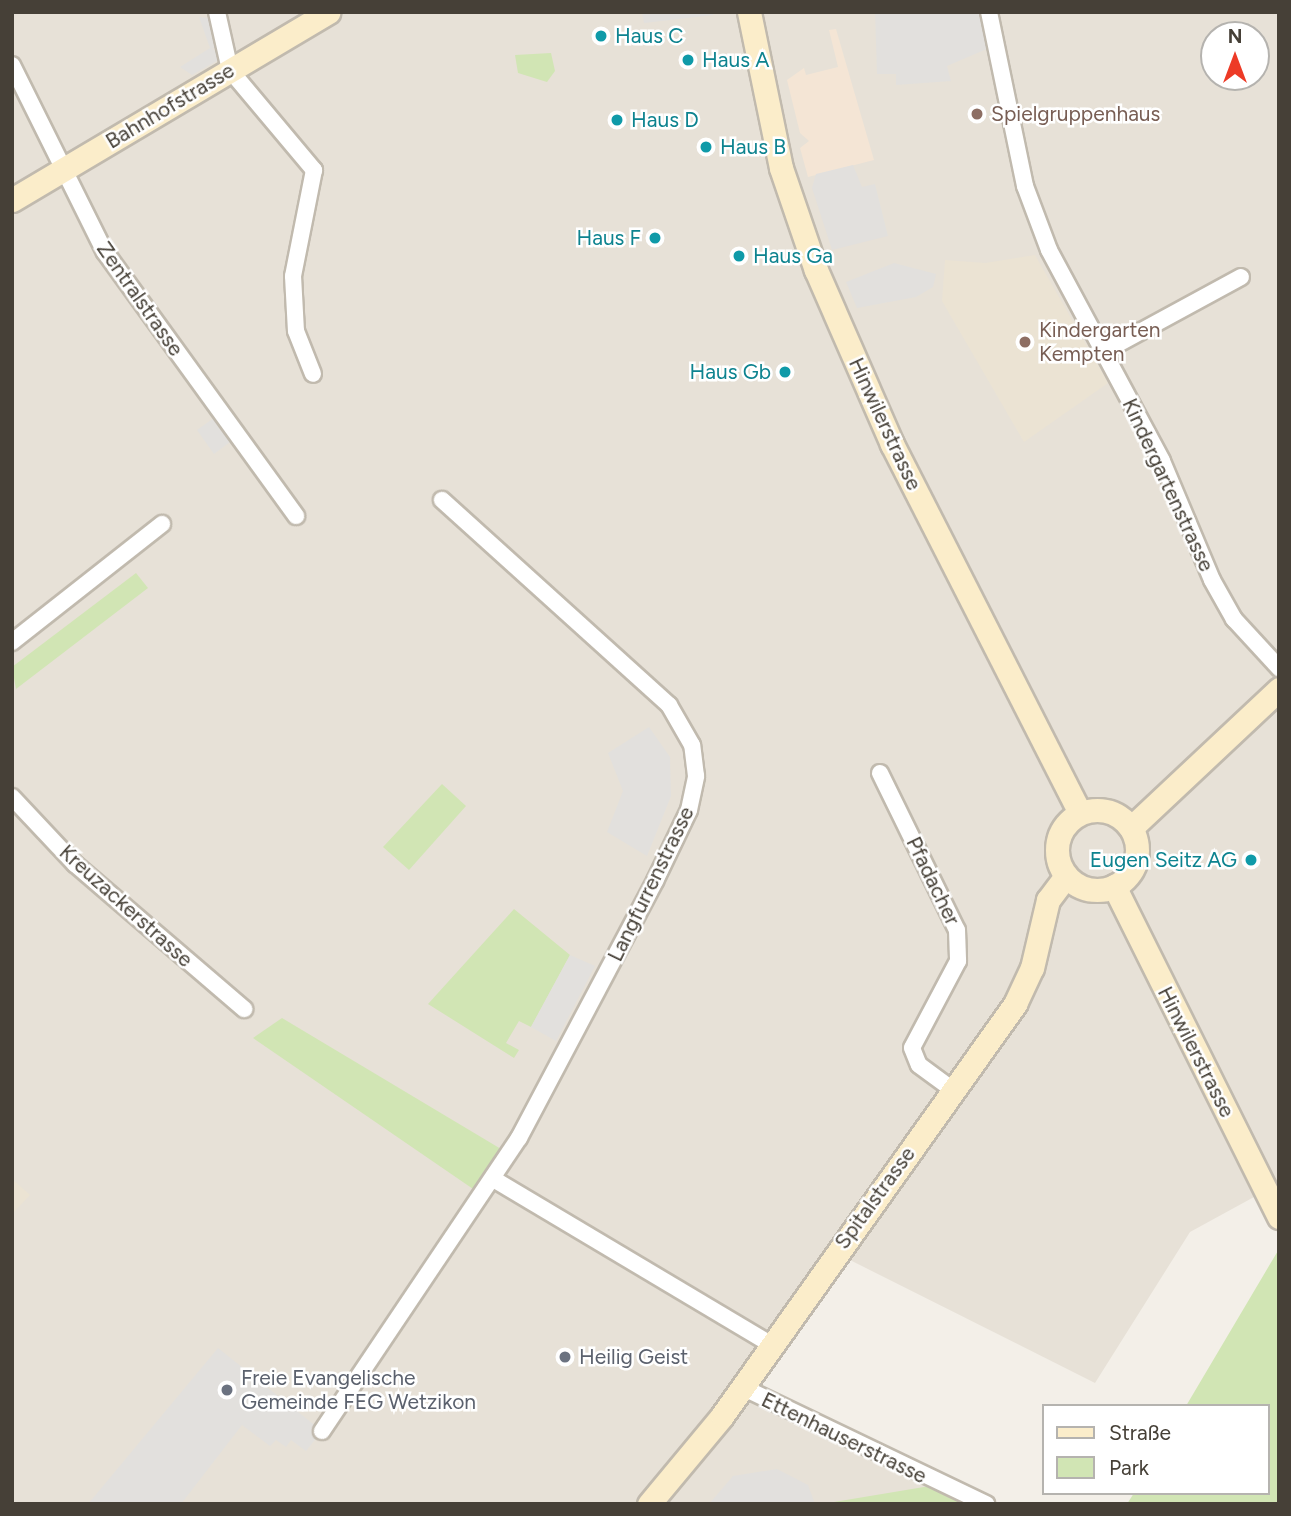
<!DOCTYPE html>
<html>
<head>
<meta charset="utf-8">
<style>
	body { margin:0 }
	#map { position:relative; width:1291px; height:1516px; overflow:hidden; background:#f3efe8; font-family:Figtree,sans-serif }
	div>[style] { position:absolute }
	[style*='--x'] { left:calc(var(--x)*1px); top:calc(var(--y)*1px); width:calc(var(--w)*1px); rotate:calc(var(--a)*1deg) }
	.residential>* { inset:0; background:#e7e1d7 }
	.commercial>* { inset:0; background:#f4e5d5 }
	.education>* { inset:0; background:#ebe3d3 }
	.green>* { inset:0; background:#d1e5b4 }
	.parking>* { inset:0; background:#e2e0dd }
	.roads { filter:drop-shadow(2px 0 #c1baae) drop-shadow(-2px 0 #c1baae) drop-shadow(0 2px #c1baae) drop-shadow(0 -2px #c1baae) }
	.street>* { height:16px; margin:-8px; padding:0 8px; transform-origin:8px; border-radius:8px; background:#fff }
	.secondary>* { height:23px; margin:-11.5px; padding:0 11.5px; transform-origin:11.5px; border-radius:11.5px; background:#fbedca }
	.secondary>.ring { margin:-11.5px; padding:0; box-sizing:content-box; background:none; border:23px solid #fbedca; border-radius:50% }
	.dots>* { width:19px; height:19px; translate:-50% -50%; box-sizing:border-box; border:4px solid #fff; border-radius:50% }
	span { translate:-50% -50%; white-space:nowrap; text-align:center; line-height:1.15; -webkit-text-stroke:5px #fff; paint-order:stroke }
	.culture-label { font-size:21px; color:#0d838f }
	.left { translate:0 -50%; text-align:left }
	.right { translate:-100% -50%; text-align:right }
	.street-label { font-size:21px; color:#464037 }
	.education-label { font-size:21px; color:#785e54 }
	.worship-label { font-size:21px; color:#5b616d }
	.frame { position:absolute; inset:0; border:14px solid #464037; pointer-events:none }
	.legend { position:absolute; left:1042px; top:1404px; width:228px; height:91px; box-sizing:border-box; background:#fff; border:2px solid #b5b3af; margin:0; padding:9px 12px; list-style:none; font-size:21px; color:#464037 }
	.legend li { display:flex; align-items:center; gap:14px; height:35px }
	.legend b { width:35px; border:2px solid #b5b3af }
	.north { position:absolute; left:1200px; top:21px; width:70px; height:70px; box-sizing:border-box; background:#fff; border:2px solid #b5b3af; border-radius:50%; rotate:0deg; font-size:19px; font-weight:700; line-height:28px; text-align:center; color:#464037 }
	.north::after { content:''; display:block; margin:auto; width:24px; height:32px; background:#ed3a26; clip-path:polygon(50% 0,100% 100%,50% 72%,0 100%) }
</style>
</head>
<body>
<div id="map">
	<div class="residential">
		<i style="clip-path:polygon(evenodd,12px 12px,1279px 12px,1279px 1217px,1265px 1191px,1190px 1232px,1095px 1383px,836px 1253px,742px 1387px,986px 1504px,12px 1504px,12px 12px,1214px 35px,1256px 35px,1256px 77px,1214px 77px,1214px 35px)"></i>
	</div>
	<div class="commercial">
		<i style="clip-path:polygon(836px 29px,874px 160px,808px 177px,800px 148px,809px 141px,800px 133px,787px 80px,804px 68px,806px 75px,838px 67px,829px 30px)"></i>
	</div>
	<div class="education">
		<i style="clip-path:polygon(1035px 255px,1108px 383px,1024px 442px,942px 301px,945px 260px,985px 263px)"></i>
		<i style="clip-path:polygon(12px 1179px,30px 1195px,12px 1214px)"></i>
	</div>
	<div class="green">
		<i style="clip-path:polygon(551px 53px,555px 71px,547px 82px,518px 73px,515px 55px)"></i>
		<i style="clip-path:polygon(136px 573px,148px 588px,16px 689px,12px 667px)"></i>
		<i style="clip-path:polygon(442px 784px,466px 806px,409px 870px,383px 847px)"></i>
		<i style="clip-path:polygon(514px 909px,570px 955px,531px 1027px,519px 1021px,506px 1043px,519px 1050px,514px 1058px,428px 1004px)"></i>
		<i style="clip-path:polygon(282px 1018px,501px 1149px,476px 1191px,253px 1038px)"></i>
		<i style="clip-path:polygon(1279px 1249px,1279px 1504px,1127px 1504px,1134px 1493px,1268px 1493px,1268px 1406px,1186px 1406px)"></i>
		<i style="clip-path:polygon(930px 1486px,965px 1504px,822px 1504px)"></i>
	</div>
	<div class="parking">
		<i style="clip-path:polygon(642px 12px,712px 12px,713px 15px,644px 23px)"></i>
		<i style="clip-path:polygon(875px 12px,989px 12px,996px 45px,947px 66px,951px 81px,896px 85px,896px 74px,877px 74px)"></i>
		<i style="clip-path:polygon(199px 17px,219px 19px,224px 50px,212px 48px,222px 58px,192px 75px,180px 67px,210px 48px)"></i>
		<i style="clip-path:polygon(853px 165px,862px 187px,875px 184px,888px 236px,832px 250px,812px 188px,816px 174px)"></i>
		<i style="clip-path:polygon(894px 263px,936px 274px,933px 287px,916px 297px,857px 308px,846px 282px)"></i>
		<i style="clip-path:polygon(221px 413px,238px 436px,214px 454px,197px 430px)"></i>
		<i style="clip-path:polygon(649px 727px,670px 757px,671px 796px,647px 856px,607px 832px,623px 791px,608px 753px)"></i>
		<i style="clip-path:polygon(570px 955px,595px 966px,556px 1041px,531px 1027px)"></i>
		<i style="clip-path:polygon(544px 1197px,670px 1274px,665px 1281px,539px 1206px)"></i>
		<i style="clip-path:polygon(218px 1348px,322px 1431px,306px 1451px,291px 1440px,286px 1447px,276px 1440px,270px 1446px,242px 1425px,181px 1504px,88px 1504px)"></i>
		<i style="clip-path:polygon(777px 1469px,808px 1485px,815px 1504px,709px 1504px,733px 1476px)"></i>
	</div>
	<div class="roads">
		<div class="street">
			<i style="--x:217;--y:12;--w:59;--a:77.4"></i>
			<i style="--x:230;--y:70;--w:131;--a:50"></i>
			<i style="--x:314;--y:170;--w:108;--a:101.2"></i>
			<i style="--x:293;--y:276;--w:55;--a:86.9"></i>
			<i style="--x:296;--y:331;--w:46;--a:68.4"></i>
			<i style="--x:989;--y:12;--w:178;--a:78.3"></i>
			<i style="--x:1025;--y:186;--w:68;--a:69.4"></i>
			<i style="--x:1049;--y:250;--w:239;--a:61.8"></i>
			<i style="--x:1162;--y:461;--w:129;--a:67.2"></i>
			<i style="--x:1212;--y:580;--w:45;--a:60.6"></i>
			<i style="--x:1234;--y:619;--w:67;--a:47.4"></i>
			<i style="--x:12;--y:65;--w:209;--a:63.6"></i>
			<i style="--x:105;--y:252;--w:326;--a:54.1"></i>
			<i style="--x:1103;--y:352;--w:157;--a:-28.5"></i>
			<i style="--x:12;--y:642;--w:191;--a:-38.2"></i>
			<i style="--x:880;--y:773;--w:175;--a:63.9"></i>
			<i style="--x:957;--y:930;--w:31;--a:88"></i>
			<i style="--x:958;--y:961;--w:98;--a:117.9"></i>
			<i style="--x:912;--y:1048;--w:18;--a:68"></i>
			<i style="--x:919;--y:1065;--w:42;--a:36.3"></i>
			<i style="--x:12;--y:797;--w:92;--a:46.8"></i>
			<i style="--x:75;--y:864;--w:223;--a:40.6"></i>
			<i style="--x:495;--y:1180;--w:322;--a:30.8"></i>
			<i style="--x:742;--y:1387;--w:271;--a:25.6"></i>
			<i style="--x:322;--y:1431;--w:353;--a:-56.1"></i>
			<i style="--x:519;--y:1138;--w:291;--a:-62.1"></i>
			<i style="--x:655;--y:881;--w:79;--a:-64.4"></i>
			<i style="--x:689;--y:810;--w:35;--a:-78"></i>
			<i style="--x:696;--y:776;--w:31;--a:-97"></i>
			<i style="--x:692;--y:745;--w:46;--a:-119.9"></i>
			<i style="--x:669;--y:705;--w:306;--a:-137.9"></i>
		</div>
		<div class="secondary">
			<i style="--x:749;--y:12;--w:159;--a:78.4"></i>
			<i style="--x:781;--y:168;--w:108;--a:71.1"></i>
			<i style="--x:816;--y:270;--w:190;--a:66.4"></i>
			<i style="--x:892;--y:444;--w:414;--a:63"></i>
			<i style="--x:12;--y:200;--w:368;--a:-30.7"></i>
			<i class="ring" style="left:1057px;top:810px;width:57px;height:57px"></i>
			<i style="--x:1131;--y:828;--w:203;--a:-43.2"></i>
			<i style="--x:1114;--y:886;--w:370;--a:63.5"></i>
			<i style="--x:649;--y:1504;--w:114;--a:-50.3"></i>
			<i style="--x:722;--y:1416;--w:506;--a:-54.58"></i>
			<i style="--x:1015;--y:1004;--w:40;--a:-65"></i>
			<i style="--x:1032;--y:968;--w:70;--a:-76.8"></i>
			<i style="--x:1048;--y:900;--w:30;--a:-53"></i>
		</div>
	</div>
	<div class="dots">
		<i style="left:601px;top:36px;background:#0f9aa8"></i>
		<i style="left:688px;top:60px;background:#0f9aa8"></i>
		<i style="left:977px;top:114px;background:#8d6e63"></i>
		<i style="left:617px;top:120px;background:#0f9aa8"></i>
		<i style="left:706px;top:147px;background:#0f9aa8"></i>
		<i style="left:655px;top:238px;background:#0f9aa8"></i>
		<i style="left:739px;top:256px;background:#0f9aa8"></i>
		<i style="left:1025px;top:342px;background:#8d6e63"></i>
		<i style="left:785px;top:372px;background:#0f9aa8"></i>
		<i style="left:1251px;top:860px;background:#0f9aa8"></i>
		<i style="left:565px;top:1357px;background:#6b7280"></i>
		<i style="left:227px;top:1390px;background:#6b7280"></i>
	</div>
	<div class="culture-label">
		<span class="left" style="left:615px;top:36px">Haus C</span>
		<span class="left" style="left:702px;top:60px">Haus A</span>
		<span class="left" style="left:631px;top:120px">Haus D</span>
		<span class="left" style="left:720px;top:147px">Haus B</span>
		<span class="right" style="left:641px;top:238px">Haus F</span>
		<span class="left" style="left:753px;top:256px">Haus Ga</span>
		<span class="right" style="left:771px;top:372px">Haus Gb</span>
		<span class="right" style="left:1237px;top:860px">Eugen Seitz AG</span>
	</div>
	<div class="street-label">
		<span style="left:170px;top:106px;rotate:-31deg">Bahnhofstrasse</span>
		<span style="left:140px;top:299px;rotate:55deg">Zentralstrasse</span>
		<span style="left:885px;top:424px;rotate:65deg">Hinwilerstrasse</span>
		<span style="left:1168px;top:485px;rotate:65deg">Kindergartenstrasse</span>
		<span style="left:933px;top:881px;rotate:64deg">Pfadacher</span>
		<span style="left:651px;top:884px;rotate:-64deg">Langfurrenstrasse</span>
		<span style="left:126px;top:906px;rotate:42deg">Kreuzackerstrasse</span>
		<span style="left:1196px;top:1052px;rotate:63deg">Hinwilerstrasse</span>
		<span style="left:875px;top:1198px;rotate:-54deg">Spitalstrasse</span>
		<span style="left:844px;top:1438px;rotate:26deg">Ettenhauserstrasse</span>
	</div>
	<div class="education-label">
		<span class="left" style="left:991px;top:114px">Spielgruppenhaus</span>
		<span class="left" style="left:1039px;top:342px">Kindergarten<br>Kempten</span>
	</div>
	<div class="worship-label">
		<span class="left" style="left:579px;top:1357px">Heilig Geist</span>
		<span class="left" style="left:241px;top:1390px">Freie Evangelische<br>Gemeinde FEG Wetzikon</span>
	</div>
	<div class="frame"></div>
	<ul class="legend">
	<li><b style="height:9px;background:#fbedca"></b>Straße</li>
	<li><b style="height:19px;background:#d1e5b4"></b>Park</li>
	</ul>
	<div class="north">N</div>
</div>
</body>
</html>
